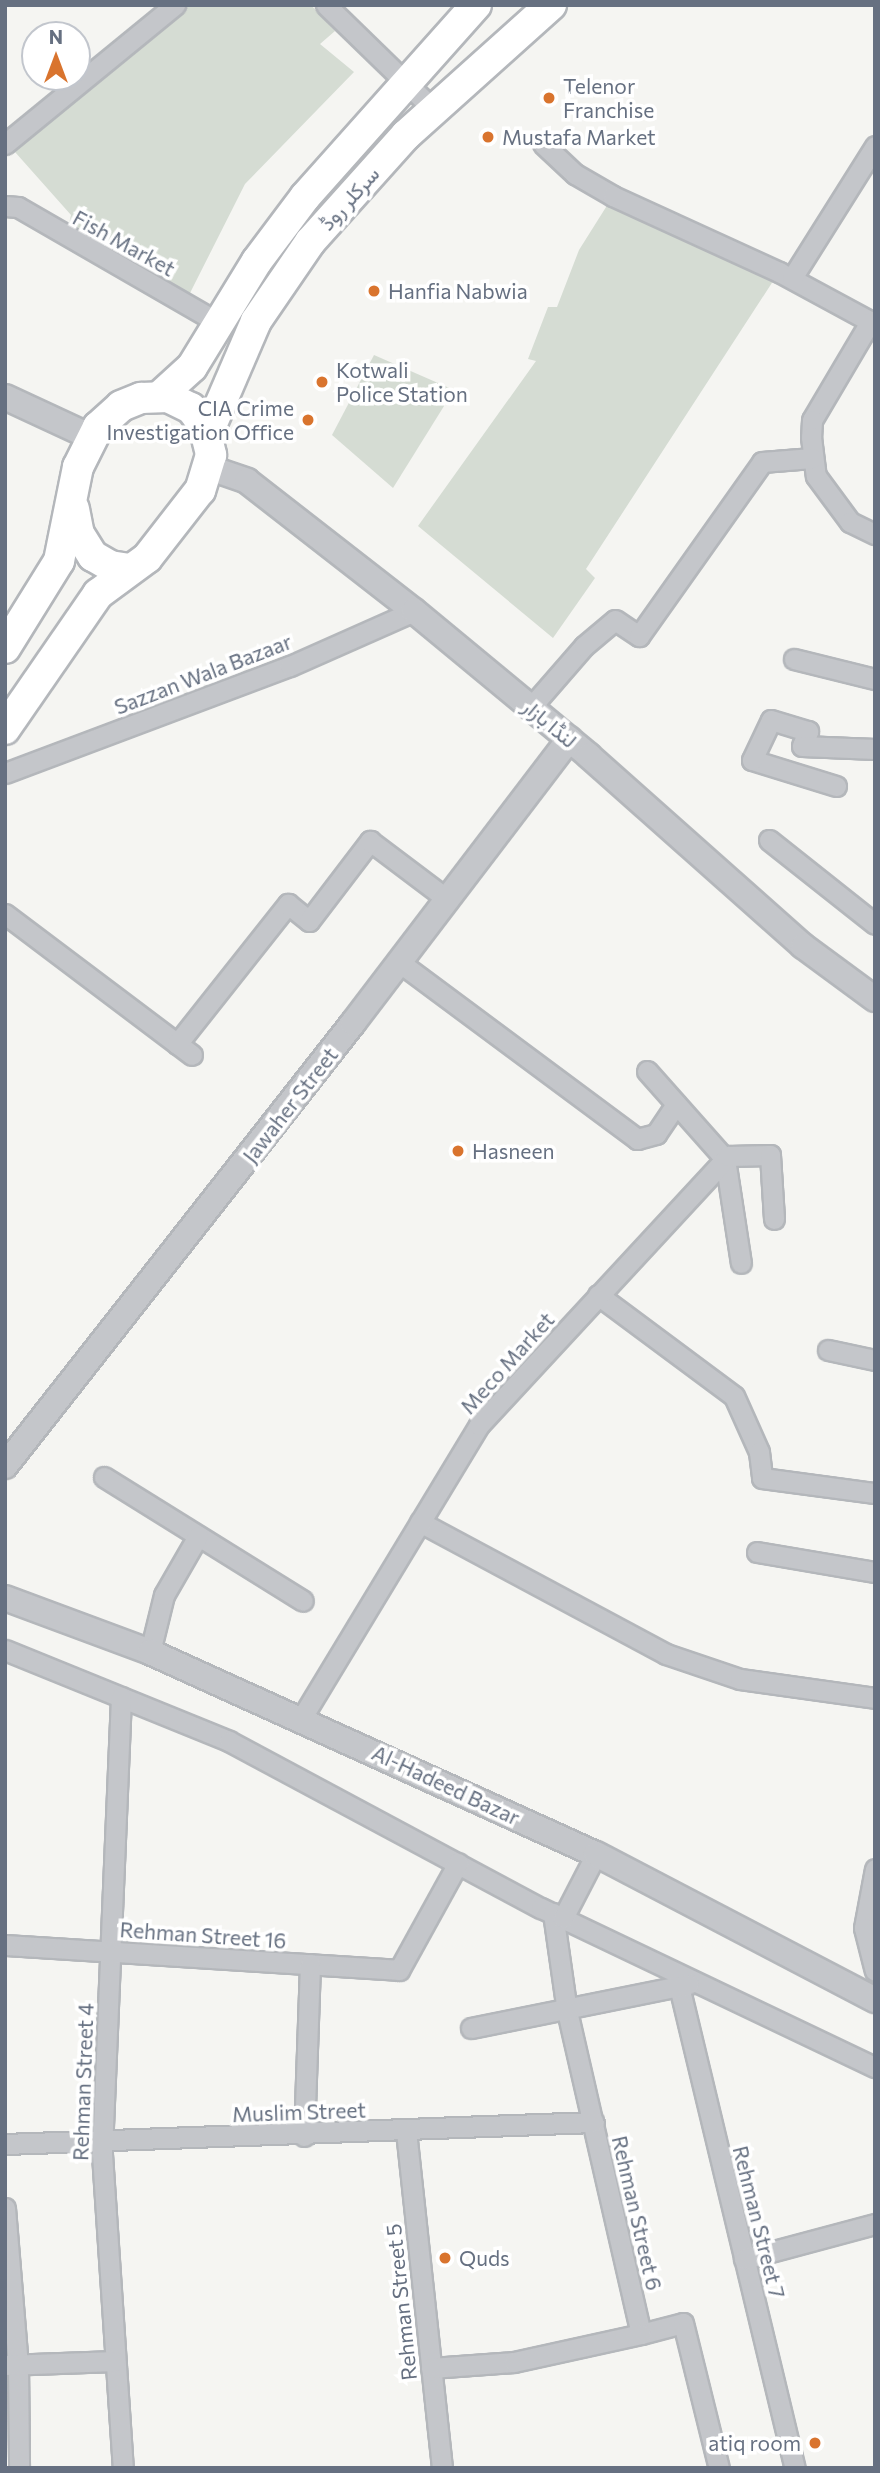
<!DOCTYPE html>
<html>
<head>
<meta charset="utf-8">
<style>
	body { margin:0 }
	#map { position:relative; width:880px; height:2473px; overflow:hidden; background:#f5f5f2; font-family:Commissioner,Vazirmatn,sans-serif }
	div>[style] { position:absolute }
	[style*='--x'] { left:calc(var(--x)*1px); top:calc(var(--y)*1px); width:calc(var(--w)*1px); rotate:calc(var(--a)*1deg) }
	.green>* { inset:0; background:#d5dcd3 }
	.roads { filter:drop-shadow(2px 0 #b4b7bb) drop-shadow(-2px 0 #b4b7bb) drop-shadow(0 2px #b4b7bb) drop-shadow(0 -2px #b4b7bb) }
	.minor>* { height:19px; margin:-9.5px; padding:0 9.5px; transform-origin:9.5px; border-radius:9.5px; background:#c4c6ca }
	.tertiary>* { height:24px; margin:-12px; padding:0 12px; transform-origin:12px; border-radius:12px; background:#c4c6ca }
	.primary>* { height:30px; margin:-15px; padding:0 15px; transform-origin:15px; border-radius:15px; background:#fff }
	.dots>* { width:19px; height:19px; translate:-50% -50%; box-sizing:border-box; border:4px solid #fff; border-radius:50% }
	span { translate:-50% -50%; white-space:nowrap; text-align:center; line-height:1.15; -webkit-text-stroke:7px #fff; paint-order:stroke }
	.poi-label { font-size:21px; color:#667081 }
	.left { translate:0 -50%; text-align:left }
	.right { translate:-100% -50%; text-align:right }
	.street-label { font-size:21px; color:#667081 }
	.frame { position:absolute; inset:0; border:7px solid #667081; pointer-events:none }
	.north { position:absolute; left:21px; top:21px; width:70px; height:70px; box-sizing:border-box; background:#fff; border:2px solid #c2c6cd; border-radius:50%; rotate:0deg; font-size:19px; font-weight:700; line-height:28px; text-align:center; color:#667081 }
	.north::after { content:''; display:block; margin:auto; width:24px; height:32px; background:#d9742e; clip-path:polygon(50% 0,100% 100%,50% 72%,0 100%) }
</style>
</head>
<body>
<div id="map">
	<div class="green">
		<i style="clip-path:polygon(177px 5px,311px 5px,335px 31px,320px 44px,354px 72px,245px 184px,189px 295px,67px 232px,71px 215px,7px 143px)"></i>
		<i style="clip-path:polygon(613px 196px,779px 272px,586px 569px,595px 578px,553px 638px,418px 526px,536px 361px,528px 359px,548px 307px,557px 307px,579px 250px)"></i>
		<i style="clip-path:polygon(374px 355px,454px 390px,393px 488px,332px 435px)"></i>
	</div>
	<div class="roads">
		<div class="minor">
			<i style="--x:326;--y:5;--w:149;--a:44.2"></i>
			<i style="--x:5;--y:144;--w:220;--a:-39.3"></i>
			<i style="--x:543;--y:144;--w:44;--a:43.2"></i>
			<i style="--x:575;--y:174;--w:44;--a:30.1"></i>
			<i style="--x:613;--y:196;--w:183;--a:24.6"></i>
			<i style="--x:779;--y:272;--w:109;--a:28.4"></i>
			<i style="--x:5;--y:206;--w:13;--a:4"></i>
			<i style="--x:18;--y:207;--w:232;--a:30"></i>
			<i style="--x:792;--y:278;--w:156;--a:-57.8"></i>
			<i style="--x:870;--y:322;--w:114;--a:120.6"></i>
			<i style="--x:812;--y:420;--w:17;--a:93"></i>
			<i style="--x:811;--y:437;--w:39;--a:83"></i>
			<i style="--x:816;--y:476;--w:57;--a:53.5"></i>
			<i style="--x:850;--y:522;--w:28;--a:26"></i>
			<i style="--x:794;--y:659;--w:83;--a:13.9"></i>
			<i style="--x:531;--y:707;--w:81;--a:-49"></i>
			<i style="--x:584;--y:646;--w:40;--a:-40"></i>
			<i style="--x:615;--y:620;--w:29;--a:34"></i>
			<i style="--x:639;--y:636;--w:213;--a:-54.7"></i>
			<i style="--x:762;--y:462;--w:50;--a:-4.6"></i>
			<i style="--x:5;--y:773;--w:304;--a:-20.6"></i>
			<i style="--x:290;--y:666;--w:136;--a:-23.9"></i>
			<i style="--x:836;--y:786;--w:88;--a:-162.8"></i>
			<i style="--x:752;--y:760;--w:44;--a:-64.6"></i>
			<i style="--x:771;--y:720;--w:39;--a:17"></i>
			<i style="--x:808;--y:731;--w:16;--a:112"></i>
			<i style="--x:802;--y:746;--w:73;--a:2.4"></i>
			<i style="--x:769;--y:840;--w:135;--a:38.4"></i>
			<i style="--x:5;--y:914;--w:234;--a:37"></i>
			<i style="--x:399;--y:962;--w:297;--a:36.6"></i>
			<i style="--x:637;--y:1139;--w:20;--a:-15"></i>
			<i style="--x:656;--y:1134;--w:36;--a:-56"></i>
			<i style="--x:177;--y:1044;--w:179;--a:-51.6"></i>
			<i style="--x:288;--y:904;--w:27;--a:39"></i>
			<i style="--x:309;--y:921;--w:101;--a:-52.7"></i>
			<i style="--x:370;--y:841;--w:96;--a:37"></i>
			<i style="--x:647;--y:1071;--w:118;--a:48.4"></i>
			<i style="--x:725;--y:1159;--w:105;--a:81.3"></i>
			<i style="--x:598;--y:1295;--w:169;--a:36.6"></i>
			<i style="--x:734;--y:1396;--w:61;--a:65.9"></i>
			<i style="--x:759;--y:1452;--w:26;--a:83"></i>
			<i style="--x:762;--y:1478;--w:114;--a:7.6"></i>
			<i style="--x:828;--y:1350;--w:48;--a:12"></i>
			<i style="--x:104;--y:1477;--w:234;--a:31.9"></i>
			<i style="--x:420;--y:1522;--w:279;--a:28.2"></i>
			<i style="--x:666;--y:1654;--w:78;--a:18.7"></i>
			<i style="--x:740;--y:1679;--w:136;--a:8"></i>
			<i style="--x:757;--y:1552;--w:120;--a:9.6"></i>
			<i style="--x:5;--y:1650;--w:242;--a:22.1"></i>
			<i style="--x:229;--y:1741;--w:354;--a:28.2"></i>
			<i style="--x:541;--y:1908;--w:370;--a:25.5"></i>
			<i style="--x:150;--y:1652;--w:59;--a:-76.2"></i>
			<i style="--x:164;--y:1595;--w:68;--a:-60"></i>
			<i style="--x:121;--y:1697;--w:457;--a:92.4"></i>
			<i style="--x:102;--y:2154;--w:315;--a:86.2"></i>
			<i style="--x:301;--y:1719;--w:344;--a:-58.8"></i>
			<i style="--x:479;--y:1425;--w:367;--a:-47.2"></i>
			<i style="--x:728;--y:1156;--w:42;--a:-1.4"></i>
			<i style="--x:770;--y:1155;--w:64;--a:86.4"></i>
			<i style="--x:875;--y:1869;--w:60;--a:100.6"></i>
			<i style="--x:864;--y:1928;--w:44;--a:75.7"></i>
			<i style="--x:553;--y:1913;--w:99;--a:81.9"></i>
			<i style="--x:567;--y:2011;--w:331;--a:77.1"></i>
			<i style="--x:641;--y:2334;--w:43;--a:-14.7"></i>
			<i style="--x:683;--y:2323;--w:149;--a:76.1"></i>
			<i style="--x:563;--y:1918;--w:72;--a:-62.7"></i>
			<i style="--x:5;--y:1945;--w:395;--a:3.6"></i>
			<i style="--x:399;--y:1970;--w:122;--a:-61.1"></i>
			<i style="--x:679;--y:1986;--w:496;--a:76.5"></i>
			<i style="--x:471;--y:2028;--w:222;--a:-11.4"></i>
			<i style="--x:406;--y:2131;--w:339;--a:83.9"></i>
			<i style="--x:304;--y:2136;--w:172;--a:-88"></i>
			<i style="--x:5;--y:2144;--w:589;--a:-2.14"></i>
			<i style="--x:5;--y:2208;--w:158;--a:85.3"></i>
			<i style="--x:18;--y:2365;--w:103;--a:89.4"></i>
			<i style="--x:744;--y:2259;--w:136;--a:-15"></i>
			<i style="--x:5;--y:2365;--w:110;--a:-2.1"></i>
			<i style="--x:431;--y:2368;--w:83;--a:-4.1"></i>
			<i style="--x:514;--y:2362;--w:130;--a:-12.4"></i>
		</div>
		<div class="tertiary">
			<i style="--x:5;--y:397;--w:95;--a:24.9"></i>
			<i style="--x:210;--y:468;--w:39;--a:19"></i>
			<i style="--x:247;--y:481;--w:212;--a:37.9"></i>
			<i style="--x:414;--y:611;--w:227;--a:39.6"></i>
			<i style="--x:589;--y:756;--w:286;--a:41.6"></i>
			<i style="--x:803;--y:946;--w:89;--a:36.4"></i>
			<i style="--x:5;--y:1466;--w:563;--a:-51.85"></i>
			<i style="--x:353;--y:1023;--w:357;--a:-52.7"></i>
			<i style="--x:5;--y:1598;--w:155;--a:20.4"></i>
			<i style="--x:150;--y:1652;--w:490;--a:24.4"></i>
			<i style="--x:596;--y:1854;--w:315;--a:27.6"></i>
		</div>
		<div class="primary">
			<i style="--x:160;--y:396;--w:43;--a:-42.2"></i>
			<i style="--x:192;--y:367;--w:124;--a:-58.5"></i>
			<i style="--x:257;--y:261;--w:80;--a:-53.1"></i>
			<i style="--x:305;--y:197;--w:257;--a:-48.3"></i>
			<i style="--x:207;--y:435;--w:124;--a:-66.7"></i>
			<i style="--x:256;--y:321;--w:96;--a:-55.6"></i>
			<i style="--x:310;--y:242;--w:144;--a:-48.1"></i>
			<i style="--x:406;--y:135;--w:195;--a:-41.9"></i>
			<i style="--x:74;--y:509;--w:25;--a:79"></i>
			<i style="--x:79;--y:534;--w:26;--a:58"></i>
			<i style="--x:93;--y:556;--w:20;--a:30"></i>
			<i style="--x:110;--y:566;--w:18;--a:9"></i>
			<i style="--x:5;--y:648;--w:102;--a:-58.2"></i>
			<i style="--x:59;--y:561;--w:96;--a:-78.6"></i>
			<i style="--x:78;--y:467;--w:45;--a:-63.4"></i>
			<i style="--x:98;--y:427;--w:31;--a:-42"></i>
			<i style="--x:121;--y:406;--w:22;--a:-22"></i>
			<i style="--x:141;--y:398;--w:27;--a:-2"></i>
			<i style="--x:168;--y:397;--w:25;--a:26"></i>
			<i style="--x:191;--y:408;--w:22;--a:54"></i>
			<i style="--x:204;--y:426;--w:30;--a:76"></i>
			<i style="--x:211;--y:455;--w:37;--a:107"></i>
			<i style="--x:200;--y:490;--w:86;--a:127.9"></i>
			<i style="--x:147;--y:558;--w:61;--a:143.7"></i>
			<i style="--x:98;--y:594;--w:164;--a:124.6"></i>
		</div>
	</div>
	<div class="dots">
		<i style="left:549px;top:98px;background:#d9742e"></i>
		<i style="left:488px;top:137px;background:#d9742e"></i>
		<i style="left:374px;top:291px;background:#d9742e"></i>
		<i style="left:322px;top:382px;background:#d9742e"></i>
		<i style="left:308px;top:420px;background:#d9742e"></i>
		<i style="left:458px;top:1151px;background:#d9742e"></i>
		<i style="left:445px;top:2258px;background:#d9742e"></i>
		<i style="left:815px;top:2443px;background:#d9742e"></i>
	</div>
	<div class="poi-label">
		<span class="left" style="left:563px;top:98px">Telenor<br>Franchise</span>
		<span class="left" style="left:502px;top:137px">Mustafa Market</span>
		<span class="left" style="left:388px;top:291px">Hanfia Nabwia</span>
		<span class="left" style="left:336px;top:382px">Kotwali<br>Police Station</span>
		<span class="right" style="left:294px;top:420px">CIA Crime<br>Investigation Office</span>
		<span class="left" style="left:472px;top:1151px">Hasneen</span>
		<span class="left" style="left:459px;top:2258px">Quds</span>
		<span class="right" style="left:801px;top:2443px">atiq room</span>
	</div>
	<div class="street-label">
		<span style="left:349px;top:198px;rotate:-48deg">سرکلر روڈ</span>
		<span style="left:124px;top:243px;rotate:29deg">Fish Market</span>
		<span style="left:203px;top:674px;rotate:-21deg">Sazzan Wala Bazaar</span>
		<span style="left:550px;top:723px;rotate:40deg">لنڈا بازار</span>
		<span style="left:290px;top:1105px;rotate:-52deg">Jawaher Street</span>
		<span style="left:507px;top:1363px;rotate:-48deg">Meco Market</span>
		<span style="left:446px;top:1785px;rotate:25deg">Al-Hadeed Bazar</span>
		<span style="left:203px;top:1935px;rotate:4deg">Rehman Street 16</span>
		<span style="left:83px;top:2082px;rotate:-88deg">Rehman Street 4</span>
		<span style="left:299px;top:2112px;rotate:-2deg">Muslim Street</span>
		<span style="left:637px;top:2213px;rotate:77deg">Rehman Street 6</span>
		<span style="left:759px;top:2222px;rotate:76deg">Rehman Street 7</span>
		<span style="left:401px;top:2302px;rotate:-96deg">Rehman Street 5</span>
	</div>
	<div class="frame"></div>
	<div class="north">N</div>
</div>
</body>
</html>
